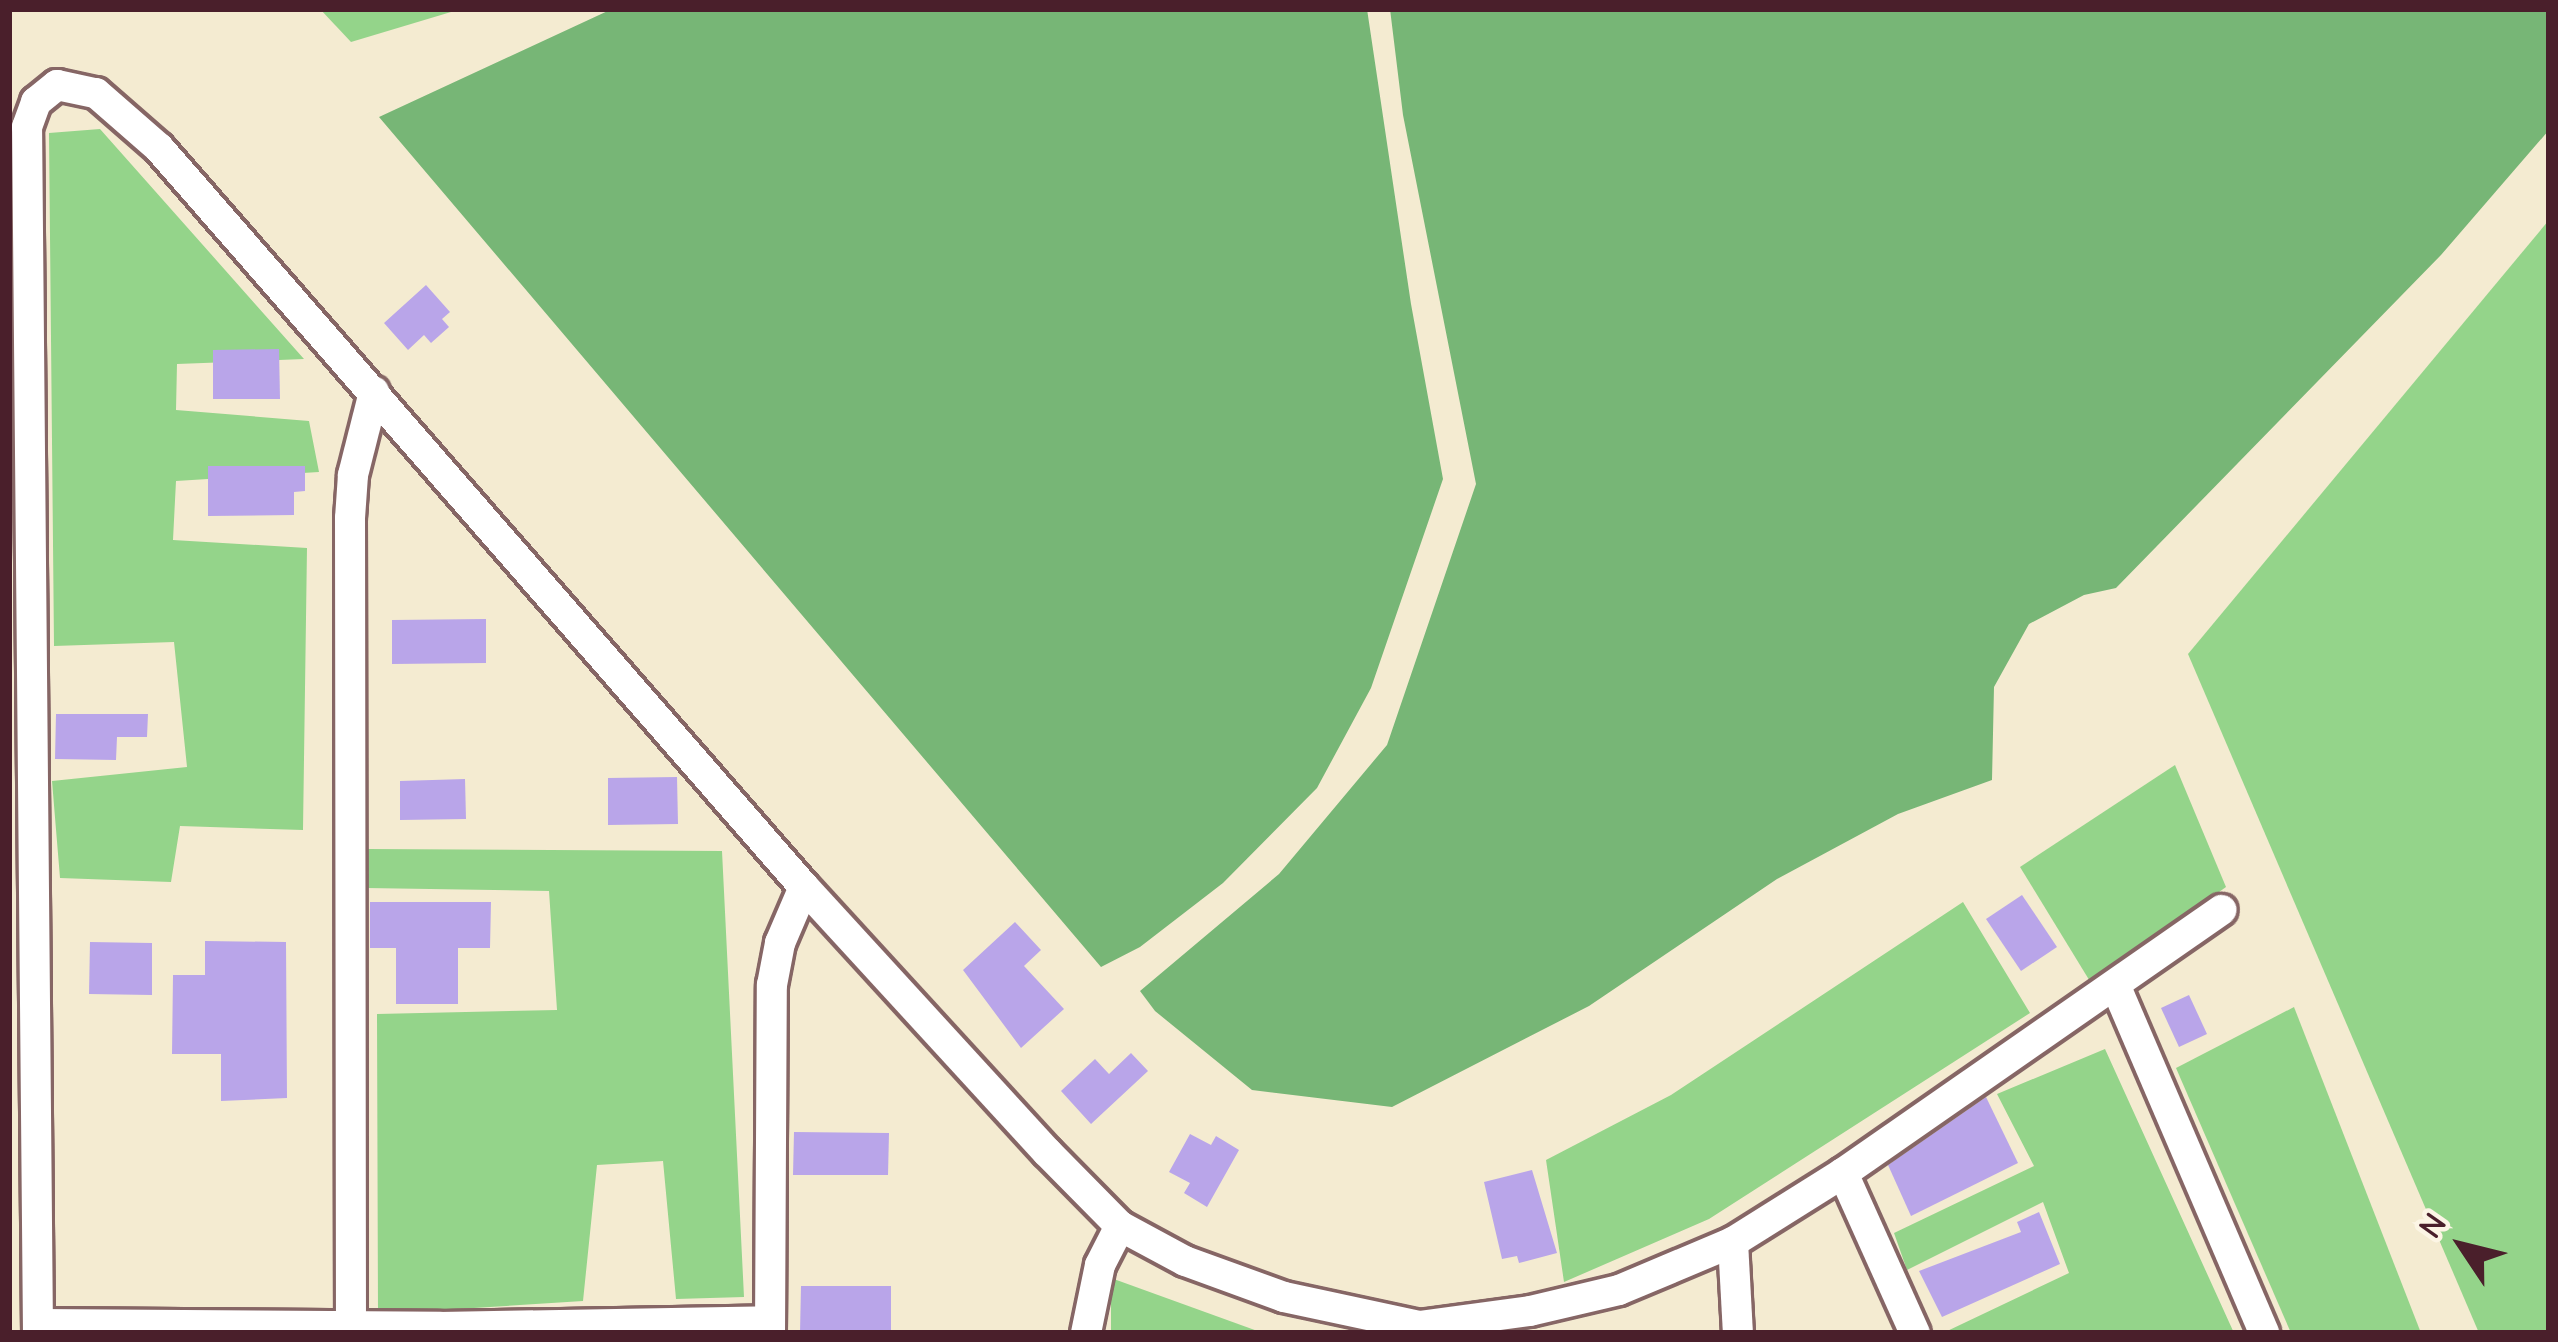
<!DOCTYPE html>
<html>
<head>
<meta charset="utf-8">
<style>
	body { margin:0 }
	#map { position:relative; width:2558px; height:1342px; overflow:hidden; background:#f4ebd1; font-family:"Comic Neue",sans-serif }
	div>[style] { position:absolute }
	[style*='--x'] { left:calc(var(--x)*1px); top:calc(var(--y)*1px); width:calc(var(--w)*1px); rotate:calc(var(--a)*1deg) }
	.green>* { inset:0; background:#94d48a }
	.forest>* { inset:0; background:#77b676 }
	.building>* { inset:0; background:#b9a5e9 }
	.roads { filter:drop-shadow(3px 0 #866665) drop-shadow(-3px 0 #866665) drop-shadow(0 3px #866665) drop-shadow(0 -3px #866665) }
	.street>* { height:30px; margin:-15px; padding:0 15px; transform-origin:15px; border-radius:15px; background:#fff }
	span { translate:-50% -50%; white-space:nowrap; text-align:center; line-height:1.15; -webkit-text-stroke:9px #fcf5e5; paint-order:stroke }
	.frame { position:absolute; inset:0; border:12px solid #4a1f2b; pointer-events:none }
	.north { position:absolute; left:2402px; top:1186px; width:120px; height:120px; -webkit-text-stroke:9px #fcf5e5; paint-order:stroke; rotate:305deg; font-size:33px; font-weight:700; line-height:48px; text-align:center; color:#4a1f2b }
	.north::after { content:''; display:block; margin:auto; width:42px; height:54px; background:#4a1f2b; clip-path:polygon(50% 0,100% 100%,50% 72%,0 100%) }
</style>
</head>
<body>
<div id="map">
	<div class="green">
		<i style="clip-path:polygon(320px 9px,461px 9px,351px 42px)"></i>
		<i style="clip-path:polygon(100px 129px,304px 359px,177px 364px,176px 410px,309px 421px,319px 472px,176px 481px,173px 540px,307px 548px,303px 830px,180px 826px,171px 882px,60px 878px,52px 781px,187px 767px,174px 642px,54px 646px,49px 133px)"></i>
		<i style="clip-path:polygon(2549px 220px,2549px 1333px,2479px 1333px,2188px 654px)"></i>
		<i style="clip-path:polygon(2175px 765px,2226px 887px,2091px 983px,2020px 867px)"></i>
		<i style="clip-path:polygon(367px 849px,722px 851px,744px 1297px,676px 1299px,663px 1161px,597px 1165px,583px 1301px,378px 1314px,377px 1014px,557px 1010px,549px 891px,366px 888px)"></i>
		<i style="clip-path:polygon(1963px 902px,2030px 1013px,1709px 1219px,1564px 1282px,1546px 1160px,1671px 1095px)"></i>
		<i style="clip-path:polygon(2294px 1007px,2421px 1333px,2291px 1333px,2176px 1068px)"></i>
		<i style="clip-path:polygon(2105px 1049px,2234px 1333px,1943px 1333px,2069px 1273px,2043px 1202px,1907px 1270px,1894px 1233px,2034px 1166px,1997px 1094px)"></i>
		<i style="clip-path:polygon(1111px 1278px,1263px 1333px,1111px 1333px)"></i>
	</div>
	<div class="forest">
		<i style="clip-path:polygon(612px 9px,1367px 9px,1411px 304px,1443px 479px,1371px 688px,1317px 788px,1223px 883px,1140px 947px,1101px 967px,379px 117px)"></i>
		<i style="clip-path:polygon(1390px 9px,2549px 9px,2549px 130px,2441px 255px,2116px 588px,2084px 595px,2029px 624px,1994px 687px,1992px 780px,1898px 814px,1777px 879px,1589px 1006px,1392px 1107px,1252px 1090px,1155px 1011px,1140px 991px,1279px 874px,1387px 745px,1476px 484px,1403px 115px)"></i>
	</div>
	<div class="building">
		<i style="clip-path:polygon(426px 285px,450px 312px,442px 319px,449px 327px,431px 343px,424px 335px,408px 350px,384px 323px)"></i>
		<i style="clip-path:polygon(279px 349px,280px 399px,213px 399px,213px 350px)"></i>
		<i style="clip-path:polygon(208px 466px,305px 466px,305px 491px,294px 492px,294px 515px,208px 516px)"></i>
		<i style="clip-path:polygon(486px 619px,486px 663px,392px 664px,392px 620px)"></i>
		<i style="clip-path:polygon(56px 714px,148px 714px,147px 737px,117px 737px,116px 760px,55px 759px)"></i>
		<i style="clip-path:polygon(677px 777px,678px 824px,608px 825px,608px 778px)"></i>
		<i style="clip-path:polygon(465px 779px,466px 819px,400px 820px,400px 781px)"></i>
		<i style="clip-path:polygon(2022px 895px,2057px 947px,2021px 971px,1986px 919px)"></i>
		<i style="clip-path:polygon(370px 902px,491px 902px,490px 948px,458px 948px,458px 1004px,396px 1004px,396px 948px,370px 948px)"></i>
		<i style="clip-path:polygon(1015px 922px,1041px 950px,1024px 966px,1064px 1009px,1021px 1048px,963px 970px)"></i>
		<i style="clip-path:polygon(205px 941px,286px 942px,287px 1098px,221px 1101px,221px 1054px,172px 1054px,173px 975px,205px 975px)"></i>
		<i style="clip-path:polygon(90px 942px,152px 943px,152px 995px,89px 994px)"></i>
		<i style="clip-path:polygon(2189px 995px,2207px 1034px,2179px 1047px,2161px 1008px)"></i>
		<i style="clip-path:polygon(1131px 1053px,1148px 1071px,1091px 1124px,1061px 1091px,1095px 1059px,1109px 1074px)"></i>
		<i style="clip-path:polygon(1986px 1097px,2018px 1163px,1911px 1216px,1888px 1165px)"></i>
		<i style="clip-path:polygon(794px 1132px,889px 1133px,888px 1175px,793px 1175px)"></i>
		<i style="clip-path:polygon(1190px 1134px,1211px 1145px,1216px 1136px,1239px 1150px,1207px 1207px,1184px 1193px,1190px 1183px,1169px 1172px)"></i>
		<i style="clip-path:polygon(1532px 1170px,1557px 1253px,1519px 1263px,1517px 1256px,1502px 1259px,1484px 1182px)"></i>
		<i style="clip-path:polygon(2039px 1212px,2060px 1264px,1942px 1317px,1919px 1271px,2021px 1232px,2017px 1222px)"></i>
		<i style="clip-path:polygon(801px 1286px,891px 1286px,891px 1333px,800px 1333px)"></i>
	</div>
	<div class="roads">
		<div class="street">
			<i style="--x:2116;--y:987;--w:376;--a:66.8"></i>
			<i style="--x:1843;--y:1173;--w:175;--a:65.8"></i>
			<i style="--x:1733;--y:1242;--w:91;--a:86.9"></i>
			<i style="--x:38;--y:1324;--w:402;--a:0.4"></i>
			<i style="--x:440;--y:1327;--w:330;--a:-1"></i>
			<i style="--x:38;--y:1333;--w:1206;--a:-90.52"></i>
			<i style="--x:27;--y:127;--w:27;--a:-70"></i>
			<i style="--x:36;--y:102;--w:27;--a:-39"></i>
			<i style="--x:57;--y:85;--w:40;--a:12"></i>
			<i style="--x:96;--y:93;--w:84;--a:41.1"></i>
			<i style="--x:159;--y:148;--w:981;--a:48.89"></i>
			<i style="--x:804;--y:887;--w:360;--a:47.5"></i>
			<i style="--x:1047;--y:1152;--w:104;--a:45.4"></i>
			<i style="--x:1120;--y:1226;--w:74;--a:28.3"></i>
			<i style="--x:1185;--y:1261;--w:105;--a:20"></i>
			<i style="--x:1284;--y:1297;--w:138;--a:12.1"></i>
			<i style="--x:1419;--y:1326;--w:112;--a:-7.7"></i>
			<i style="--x:1530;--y:1311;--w:91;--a:-13.3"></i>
			<i style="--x:1619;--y:1290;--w:124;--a:-22.8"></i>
			<i style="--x:1733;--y:1242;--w:130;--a:-32.1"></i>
			<i style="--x:1843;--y:1173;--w:461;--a:-34.8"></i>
			<i style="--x:351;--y:1333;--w:815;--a:-90.07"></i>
			<i style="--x:350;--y:518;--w:43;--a:-86"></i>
			<i style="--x:353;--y:475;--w:86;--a:-75.8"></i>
			<i style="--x:770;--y:1333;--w:348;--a:-89.7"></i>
			<i style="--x:772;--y:985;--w:43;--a:-79.2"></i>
			<i style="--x:780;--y:943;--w:61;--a:-66.8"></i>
			<i style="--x:1086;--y:1333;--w:69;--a:-78.4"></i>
			<i style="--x:1100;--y:1265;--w:44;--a:-62.9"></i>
		</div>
	</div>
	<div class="frame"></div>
	<div class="north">N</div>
</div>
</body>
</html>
